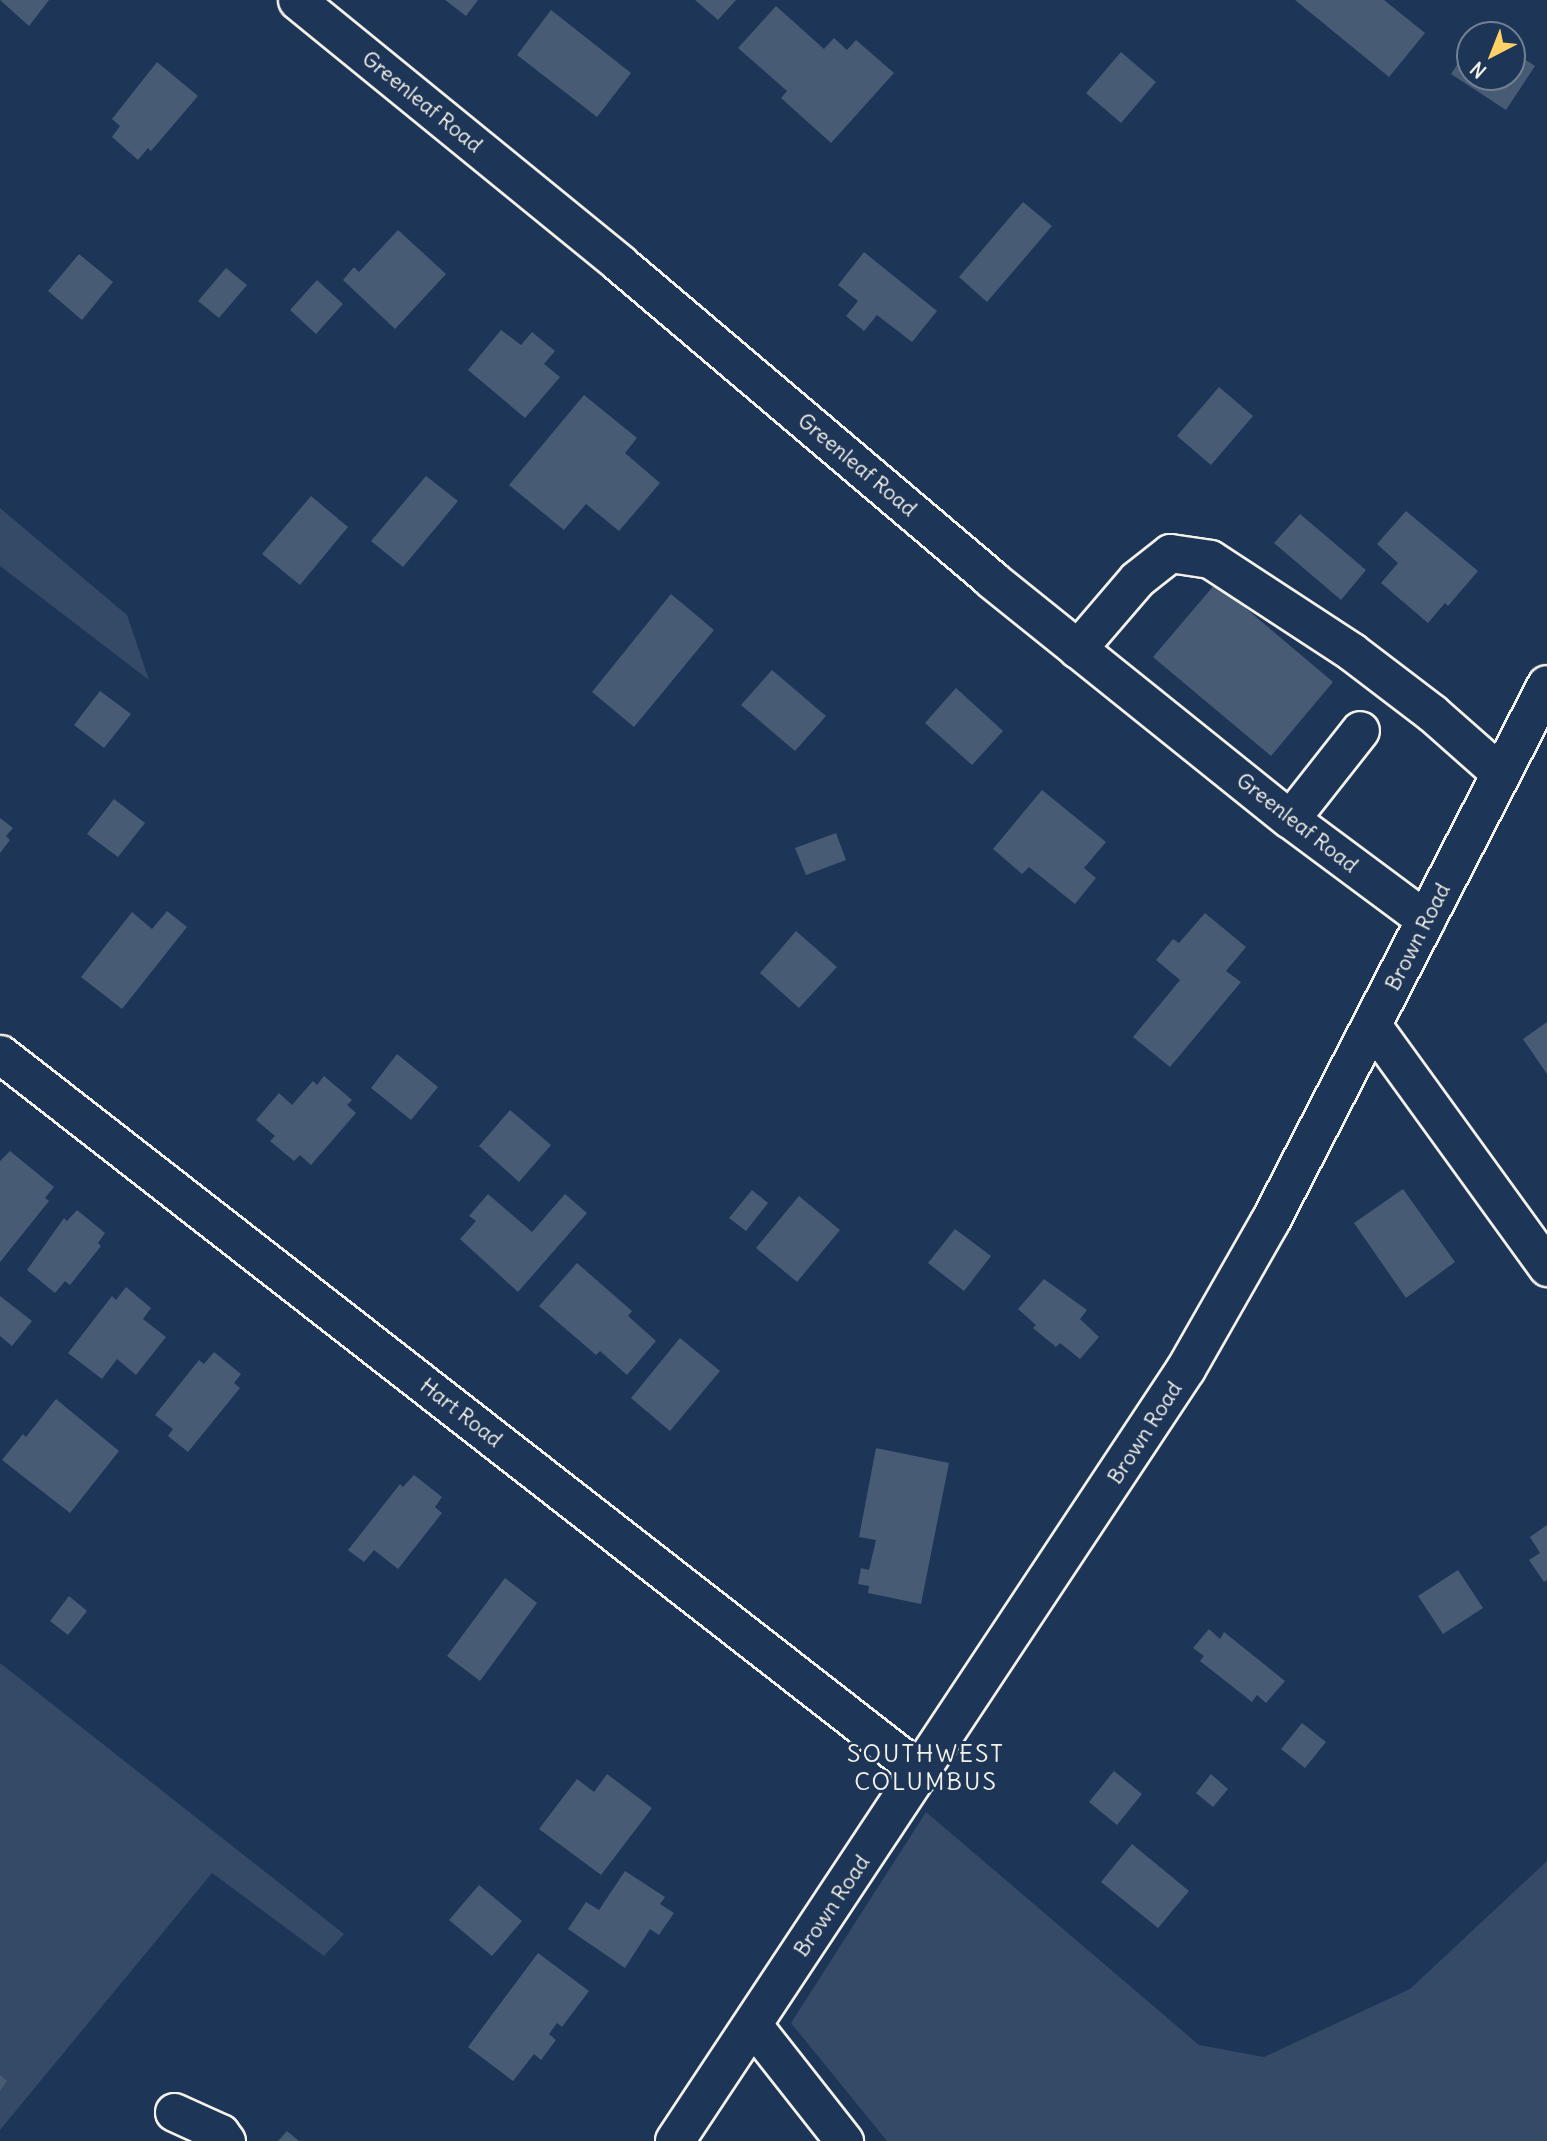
<!DOCTYPE html>
<html>
<head>
<meta charset="utf-8">
<style>
	body { margin:0 }
	#map { position:relative; width:1547px; height:2141px; overflow:hidden; background:#1d3557; font-family:Delius,sans-serif }
	div>[style] { position:absolute }
	[style*='--x'] { left:calc(var(--x)*1px); top:calc(var(--y)*1px); width:calc(var(--w)*1px); rotate:calc(var(--a)*1deg) }
	.green>* { inset:0; background:#354a67 }
	.building>* { inset:0; background:#485b74 }
	.roads { filter:drop-shadow(2px 0 #f4f1e8) drop-shadow(-2px 0 #f4f1e8) drop-shadow(0 2px #f4f1e8) drop-shadow(0 -2px #f4f1e8) }
	.minor>* { height:37px; margin:-18.5px; padding:0 18.5px; transform-origin:18.5px; border-radius:18.5px; background:#1d3557 }
	.major>* { height:38px; margin:-19px; padding:0 19px; transform-origin:19px; border-radius:19px; background:#1d3557 }
	span { translate:-50% -50%; white-space:nowrap; text-align:center; line-height:1.15; -webkit-text-stroke:6px #1d3557; paint-order:stroke }
	.street-label { font-size:21px; color:#f4f1e8 }
	.quarter-label { font-size:24px; color:#f4f1e8; letter-spacing:2px }
	.north { position:absolute; left:1456px; top:21px; width:70px; height:70px; box-sizing:border-box; background:#1d3557; border:2px solid #738091; border-radius:50%; rotate:222deg; font-size:19px; font-weight:700; line-height:28px; text-align:center; color:#f4f1e8 }
	.north::after { content:''; display:block; margin:auto; width:24px; height:32px; background:#ffd166; clip-path:polygon(50% 0,100% 100%,50% 72%,0 100%) }
</style>
</head>
<body>
<div id="map">
	<div class="green">
		<i style="clip-path:polygon(0 508px,127px 615px,149px 680px,0 566px)"></i>
		<i style="clip-path:polygon(0 1663px,344px 1934px,324px 1956px,212px 1873px,0 2130px)"></i>
		<i style="clip-path:polygon(926px 1812px,1199px 2045px,1264px 2057px,1410px 1989px,1547px 1861px,1547px 2141px,887px 2141px,791px 2023px)"></i>
	</div>
	<div class="building">
		<i style="clip-path:polygon(0 0,49px 0,29px 26px)"></i>
		<i style="clip-path:polygon(445px 0,478px 0,466px 16px)"></i>
		<i style="clip-path:polygon(695px 0,736px 0,718px 20px)"></i>
		<i style="clip-path:polygon(1295px 0,1384px 0,1425px 33px,1389px 77px)"></i>
		<i style="clip-path:polygon(776px 6px,824px 49px,834px 38px,847px 50px,856px 40px,894px 73px,831px 143px,781px 98px,787px 91px,738px 48px)"></i>
		<i style="clip-path:polygon(551px 10px,631px 73px,597px 117px,517px 55px)"></i>
		<i style="clip-path:polygon(1470px 45px,1470px 77px,1512px 77px,1512px 51px,1535px 66px,1506px 110px,1451px 74px)"></i>
		<i style="clip-path:polygon(1121px 52px,1156px 82px,1121px 123px,1086px 93px)"></i>
		<i style="clip-path:polygon(157px 62px,198px 96px,151px 151px,148px 148px,138px 160px,112px 137px,120px 126px,112px 119px)"></i>
		<i style="clip-path:polygon(1023px 202px,1052px 226px,987px 302px,959px 277px)"></i>
		<i style="clip-path:polygon(398px 230px,446px 274px,395px 329px,343px 280px,354px 267px,359px 272px)"></i>
		<i style="clip-path:polygon(864px 252px,937px 311px,912px 342px,877px 315px,864px 331px,846px 316px,858px 301px,838px 285px)"></i>
		<i style="clip-path:polygon(79px 254px,113px 282px,82px 320px,48px 291px)"></i>
		<i style="clip-path:polygon(226px 268px,247px 285px,219px 318px,198px 301px)"></i>
		<i style="clip-path:polygon(317px 280px,343px 304px,316px 334px,290px 310px)"></i>
		<i style="clip-path:polygon(501px 330px,521px 345px,532px 332px,555px 351px,544px 364px,560px 377px,525px 418px,468px 370px)"></i>
		<i style="clip-path:polygon(1219px 387px,1253px 416px,1211px 465px,1177px 436px)"></i>
		<i style="clip-path:polygon(584px 395px,637px 438px,625px 453px,660px 483px,619px 531px,586px 504px,564px 530px,509px 485px)"></i>
		<i style="clip-path:polygon(426px 476px,458px 501px,403px 567px,371px 541px)"></i>
		<i style="clip-path:polygon(311px 496px,348px 527px,300px 585px,262px 554px)"></i>
		<i style="clip-path:polygon(1406px 511px,1478px 571px,1448px 606px,1445px 603px,1428px 623px,1381px 583px,1398px 563px,1377px 544px)"></i>
		<i style="clip-path:polygon(1300px 514px,1366px 570px,1341px 600px,1274px 543px)"></i>
		<i style="clip-path:polygon(1216px 583px,1333px 682px,1271px 756px,1153px 657px)"></i>
		<i style="clip-path:polygon(671px 594px,714px 630px,634px 727px,592px 692px)"></i>
		<i style="clip-path:polygon(772px 670px,826px 716px,795px 751px,741px 705px)"></i>
		<i style="clip-path:polygon(956px 688px,1003px 731px,972px 765px,925px 723px)"></i>
		<i style="clip-path:polygon(100px 691px,131px 714px,104px 748px,74px 725px)"></i>
		<i style="clip-path:polygon(1042px 790px,1106px 842px,1084px 868px,1096px 878px,1075px 904px,1029px 867px,1022px 874px,993px 849px)"></i>
		<i style="clip-path:polygon(114px 799px,145px 823px,118px 857px,87px 834px)"></i>
		<i style="clip-path:polygon(0 818px,13px 828px,6px 836px,10px 840px,0 853px)"></i>
		<i style="clip-path:polygon(836px 833px,846px 860px,806px 875px,795px 848px)"></i>
		<i style="clip-path:polygon(167px 911px,187px 927px,122px 1009px,81px 977px,132px 912px,152px 929px)"></i>
		<i style="clip-path:polygon(1205px 913px,1246px 947px,1226px 971px,1241px 982px,1170px 1067px,1133px 1037px,1180px 980px,1156px 960px,1173px 939px,1179px 943px)"></i>
		<i style="clip-path:polygon(796px 931px,837px 967px,799px 1008px,760px 973px)"></i>
		<i style="clip-path:polygon(1547px 1022px,1547px 1074px,1523px 1039px)"></i>
		<i style="clip-path:polygon(397px 1054px,438px 1087px,411px 1120px,371px 1088px)"></i>
		<i style="clip-path:polygon(324px 1076px,352px 1100px,347px 1105px,356px 1113px,311px 1165px,300px 1155px,294px 1161px,270px 1141px,275px 1136px,256px 1120px,279px 1093px,292px 1105px,313px 1081px,317px 1085px)"></i>
		<i style="clip-path:polygon(510px 1110px,551px 1145px,519px 1182px,479px 1146px)"></i>
		<i style="clip-path:polygon(10px 1151px,54px 1187px,45px 1198px,49px 1201px,0 1262px,0 1161px)"></i>
		<i style="clip-path:polygon(1403px 1189px,1455px 1262px,1406px 1298px,1354px 1223px)"></i>
		<i style="clip-path:polygon(752px 1190px,768px 1203px,746px 1231px,729px 1218px)"></i>
		<i style="clip-path:polygon(488px 1194px,532px 1232px,565px 1194px,587px 1213px,518px 1292px,460px 1239px,476px 1221px,469px 1216px)"></i>
		<i style="clip-path:polygon(799px 1196px,840px 1230px,797px 1282px,756px 1248px)"></i>
		<i style="clip-path:polygon(77px 1210px,105px 1233px,98px 1243px,101px 1246px,70px 1285px,65px 1281px,55px 1293px,27px 1270px,64px 1218px,67px 1221px)"></i>
		<i style="clip-path:polygon(955px 1229px,991px 1256px,964px 1291px,928px 1263px)"></i>
		<i style="clip-path:polygon(577px 1263px,632px 1311px,628px 1316px,656px 1341px,627px 1375px,600px 1351px,596px 1355px,539px 1306px)"></i>
		<i style="clip-path:polygon(1044px 1279px,1087px 1310px,1080px 1319px,1099px 1337px,1080px 1359px,1060px 1343px,1056px 1347px,1033px 1328px,1036px 1325px,1018px 1309px)"></i>
		<i style="clip-path:polygon(126px 1287px,151px 1308px,143px 1319px,166px 1337px,136px 1375px,117px 1359px,102px 1379px,68px 1353px,112px 1296px,116px 1300px)"></i>
		<i style="clip-path:polygon(0 1296px,32px 1321px,12px 1346px,0 1336px)"></i>
		<i style="clip-path:polygon(680px 1338px,720px 1371px,670px 1431px,631px 1398px)"></i>
		<i style="clip-path:polygon(214px 1352px,241px 1374px,234px 1383px,240px 1388px,188px 1452px,168px 1436px,173px 1429px,155px 1415px,199px 1360px,204px 1364px)"></i>
		<i style="clip-path:polygon(56px 1399px,119px 1451px,70px 1513px,2px 1460px,23px 1434px,26px 1437px)"></i>
		<i style="clip-path:polygon(876px 1448px,949px 1463px,921px 1604px,868px 1593px,869px 1586px,858px 1584px,861px 1568px,869px 1570px,876px 1540px,859px 1537px)"></i>
		<i style="clip-path:polygon(414px 1475px,442px 1497px,435px 1507px,442px 1513px,398px 1569px,374px 1550px,364px 1562px,348px 1550px,400px 1484px,403px 1487px)"></i>
		<i style="clip-path:polygon(1547px 1525px,1547px 1580px,1544px 1582px,1529px 1560px,1540px 1553px,1530px 1537px)"></i>
		<i style="clip-path:polygon(1458px 1570px,1483px 1608px,1443px 1634px,1418px 1596px)"></i>
		<i style="clip-path:polygon(505px 1578px,537px 1603px,480px 1681px,447px 1656px)"></i>
		<i style="clip-path:polygon(69px 1596px,87px 1611px,68px 1635px,50px 1621px)"></i>
		<i style="clip-path:polygon(1209px 1629px,1220px 1639px,1224px 1632px,1285px 1681px,1266px 1703px,1257px 1695px,1252px 1702px,1200px 1661px,1204px 1656px,1193px 1648px)"></i>
		<i style="clip-path:polygon(1302px 1723px,1326px 1742px,1305px 1768px,1281px 1749px)"></i>
		<i style="clip-path:polygon(1114px 1771px,1142px 1794px,1117px 1825px,1089px 1802px)"></i>
		<i style="clip-path:polygon(607px 1774px,652px 1808px,601px 1875px,539px 1829px,577px 1779px,594px 1792px)"></i>
		<i style="clip-path:polygon(1211px 1774px,1228px 1789px,1213px 1807px,1196px 1793px)"></i>
		<i style="clip-path:polygon(1132px 1844px,1189px 1891px,1158px 1928px,1101px 1882px)"></i>
		<i style="clip-path:polygon(625px 1871px,665px 1897px,660px 1904px,674px 1913px,659px 1935px,650px 1929px,625px 1968px,568px 1929px,586px 1902px,599px 1910px)"></i>
		<i style="clip-path:polygon(479px 1885px,522px 1921px,492px 1956px,449px 1920px)"></i>
		<i style="clip-path:polygon(538px 1953px,589px 1991px,562px 2027px,557px 2023px,549px 2034px,556px 2040px,541px 2060px,534px 2054px,513px 2081px,468px 2047px)"></i>
		<i style="clip-path:polygon(0 2075px,7px 2081px,0 2091px)"></i>
		<i style="clip-path:polygon(287px 2131px,299px 2141px,278px 2141px)"></i>
	</div>
	<div class="roads">
		<div class="minor">
			<i style="--x:297;--y:0;--w:416;--a:39.2"></i>
			<i style="--x:619;--y:263;--w:488;--a:40.3"></i>
			<i style="--x:991;--y:579;--w:383;--a:38.8"></i>
			<i style="--x:1290;--y:819;--w:169;--a:36.6"></i>
			<i style="--x:1077;--y:649;--w:92;--a:-49.4"></i>
			<i style="--x:1137;--y:579;--w:42;--a:-38.2"></i>
			<i style="--x:1170;--y:553;--w:40;--a:8.5"></i>
			<i style="--x:1210;--y:559;--w:170;--a:33.2"></i>
			<i style="--x:1352;--y:652;--w:101;--a:37.3"></i>
			<i style="--x:1432;--y:713;--w:92;--a:41.5"></i>
			<i style="--x:1290;--y:819;--w:113;--a:-51.8"></i>
			<i style="--x:1372;--y:1025;--w:299;--a:54.1"></i>
			<i style="--x:0;--y:1054;--w:1168;--a:37.94"></i>
			<i style="--x:752;--y:2024;--w:149;--a:51.8"></i>
			<i style="--x:174;--y:2112;--w:51;--a:24.5"></i>
			<i style="--x:220;--y:2133;--w:10;--a:53"></i>
		</div>
		<div class="major">
			<i style="--x:675;--y:2141;--w:926;--a:-56.5"></i>
			<i style="--x:1186;--y:1369;--w:169;--a:-60.3"></i>
			<i style="--x:1270;--y:1222;--w:604;--a:-62.71"></i>
		</div>
	</div>
	<div class="street-label">
		<span style="left:422px;top:102px;rotate:39deg">Greenleaf Road</span>
		<span style="left:857px;top:465px;rotate:40deg">Greenleaf Road</span>
		<span style="left:1297px;top:823px;rotate:38deg">Greenleaf Road</span>
		<span style="left:1418px;top:937px;rotate:-63deg">Brown Road</span>
		<span style="left:461px;top:1413px;rotate:38deg">Hart Road</span>
		<span style="left:1145px;top:1433px;rotate:-57deg">Brown Road</span>
		<span style="left:832px;top:1906px;rotate:-56deg">Brown Road</span>
	</div>
	<div class="quarter-label">
		<span style="left:926px;top:1768px">SOUTHWEST<br>COLUMBUS</span>
	</div>
	<div class="north">N</div>
</div>
</body>
</html>
